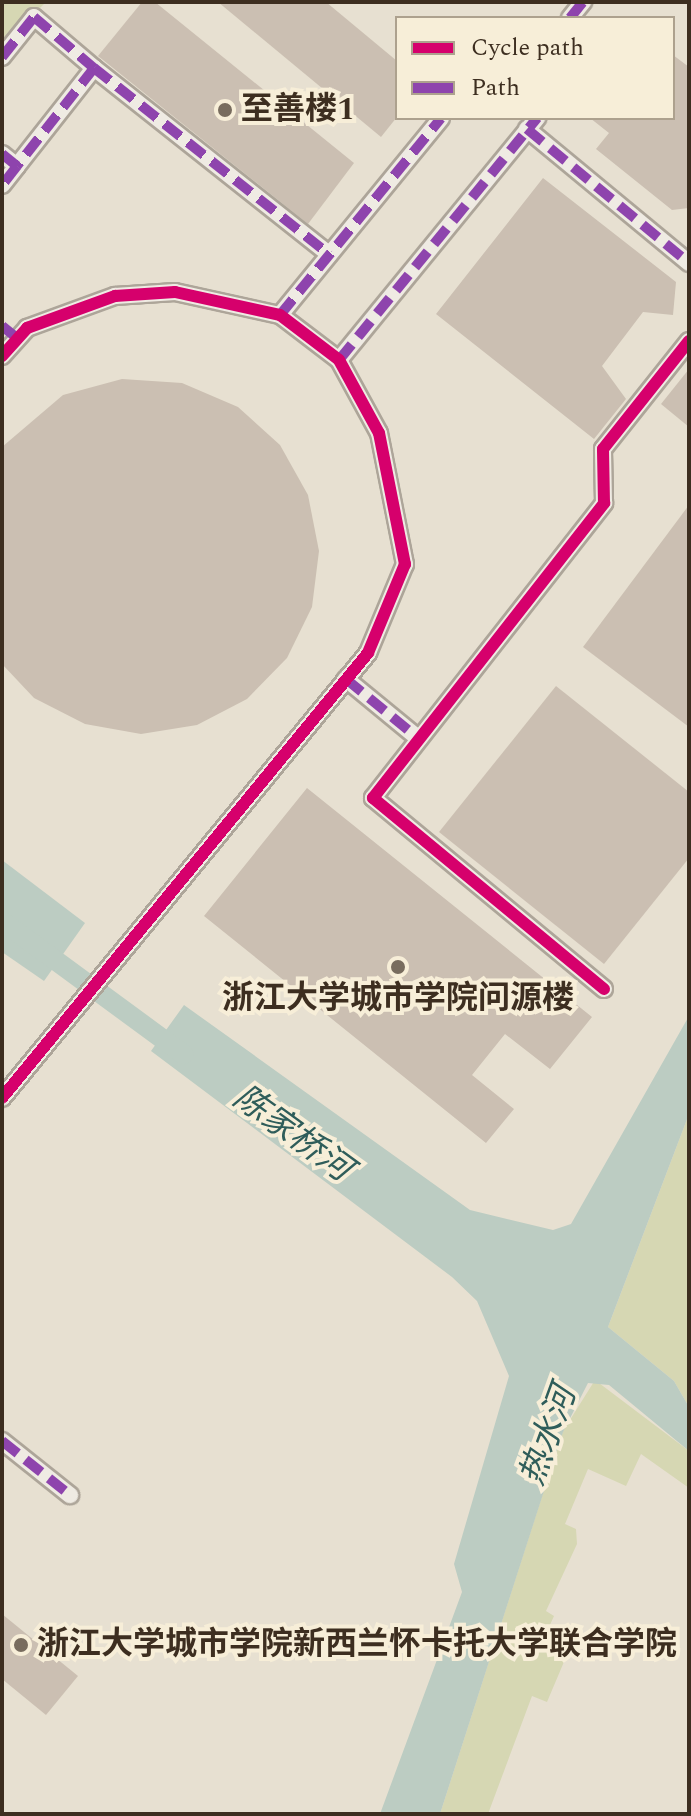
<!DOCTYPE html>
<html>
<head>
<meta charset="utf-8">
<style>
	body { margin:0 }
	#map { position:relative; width:691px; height:1816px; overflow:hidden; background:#e7e0d1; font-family:Spectral,"Noto Sans SC",serif }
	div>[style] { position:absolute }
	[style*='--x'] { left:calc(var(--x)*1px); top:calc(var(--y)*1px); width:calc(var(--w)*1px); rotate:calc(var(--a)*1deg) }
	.green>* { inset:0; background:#d6d7b3 }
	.water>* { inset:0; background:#bcccc2 }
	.canal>* { height:20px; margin:-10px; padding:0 10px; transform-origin:10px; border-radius:10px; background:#bcccc2 }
	.building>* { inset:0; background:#cbbfb2 }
	.roads { filter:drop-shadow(2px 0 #ada599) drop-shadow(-2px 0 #ada599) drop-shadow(0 2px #ada599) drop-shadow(0 -2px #ada599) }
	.minor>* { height:16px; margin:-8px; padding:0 8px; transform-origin:8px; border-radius:8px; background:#efebe3 }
	.quiet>* { height:10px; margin-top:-5px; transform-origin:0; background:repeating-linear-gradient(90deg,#8e44ad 0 20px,transparent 0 30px) }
	.cycleway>* { height:12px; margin:-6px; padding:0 6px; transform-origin:6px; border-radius:6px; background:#d6006c }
	.dots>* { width:22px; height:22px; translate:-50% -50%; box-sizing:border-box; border:4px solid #f7eed8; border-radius:50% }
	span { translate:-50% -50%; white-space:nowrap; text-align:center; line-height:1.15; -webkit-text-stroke:8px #f7eed8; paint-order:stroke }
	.poi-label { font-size:32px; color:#3d2e20; font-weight:700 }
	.left { translate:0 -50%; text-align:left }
	.water-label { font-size:34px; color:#2f5d5a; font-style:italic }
	.frame { position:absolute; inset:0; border:4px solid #3d2e20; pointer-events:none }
	.legend { position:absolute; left:395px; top:16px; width:280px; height:104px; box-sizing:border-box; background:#f7eed8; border:2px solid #ada18e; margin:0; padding:10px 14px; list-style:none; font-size:24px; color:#3d2e20 }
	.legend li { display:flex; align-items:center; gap:16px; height:40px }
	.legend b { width:40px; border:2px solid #ada18e }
</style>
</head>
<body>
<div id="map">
	<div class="green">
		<i style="clip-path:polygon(2px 2px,46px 2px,2px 46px)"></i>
		<i style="clip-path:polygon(689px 1114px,689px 1407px,674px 1381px,608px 1327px)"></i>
		<i style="clip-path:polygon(595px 1380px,689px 1451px,689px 1488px,641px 1454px,626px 1486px,588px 1469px,565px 1524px,576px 1529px,577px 1544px,546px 1611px,554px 1616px,544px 1638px,569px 1650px,547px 1702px,532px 1696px,488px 1814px,440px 1814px,563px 1431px)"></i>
	</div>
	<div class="water">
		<i style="clip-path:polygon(2px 860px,85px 923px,44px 981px,2px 952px)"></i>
		<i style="clip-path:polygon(184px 1005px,470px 1210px,553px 1230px,571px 1224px,689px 1016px,689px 1114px,608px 1327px,674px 1381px,689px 1407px,689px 1451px,609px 1385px,588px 1383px,563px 1432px,440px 1814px,380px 1814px,462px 1592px,454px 1564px,509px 1376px,477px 1301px,452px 1277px,151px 1051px)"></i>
	</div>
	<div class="canal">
		<i style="--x:2;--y:921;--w:225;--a:36.3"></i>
	</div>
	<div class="building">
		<i style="clip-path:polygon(142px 2px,155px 2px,354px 163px,308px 224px,98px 56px)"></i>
		<i style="clip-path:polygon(218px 2px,326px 2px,397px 61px,397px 117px,381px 137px)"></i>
		<i style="clip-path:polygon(673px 55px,689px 67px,689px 208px,672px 210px,596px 149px,609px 133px,590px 118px,673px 118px)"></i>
		<i style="clip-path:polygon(543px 178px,676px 282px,673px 315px,643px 312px,602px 366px,626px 399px,594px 439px,436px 314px)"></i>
		<i style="clip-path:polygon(689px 369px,689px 427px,661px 404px)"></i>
		<i style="clip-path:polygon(122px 379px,182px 383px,238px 407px,280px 445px,308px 495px,319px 551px,312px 607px,287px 658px,247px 699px,197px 725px,141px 734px,85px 724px,34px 698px,2px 664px,2px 447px,63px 395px)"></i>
		<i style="clip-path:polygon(689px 505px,689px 727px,583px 647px)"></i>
		<i style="clip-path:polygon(556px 686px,689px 792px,689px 858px,604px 964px,439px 832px)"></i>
		<i style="clip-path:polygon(307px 788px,592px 1017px,550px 1069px,505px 1034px,472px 1075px,514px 1109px,486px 1143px,204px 916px)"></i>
		<i style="clip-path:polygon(2px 1614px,78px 1676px,46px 1715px,2px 1679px)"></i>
	</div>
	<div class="roads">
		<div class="minor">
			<i style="--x:570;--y:18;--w:21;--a:-51"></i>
			<i style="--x:2;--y:57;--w:51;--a:-51.3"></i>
			<i style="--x:34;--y:17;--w:79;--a:40.4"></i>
			<i style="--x:94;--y:68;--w:125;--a:128.2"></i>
			<i style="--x:94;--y:68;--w:300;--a:38.4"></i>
			<i style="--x:527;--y:129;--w:210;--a:39.6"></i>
			<i style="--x:2;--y:154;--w:19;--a:39"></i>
			<i style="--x:17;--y:166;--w:24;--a:128"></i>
			<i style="--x:280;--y:315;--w:254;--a:-50.7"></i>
			<i style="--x:2;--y:356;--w:38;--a:-48"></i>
			<i style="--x:27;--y:328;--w:94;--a:-20"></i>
			<i style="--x:115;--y:296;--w:60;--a:-3.8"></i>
			<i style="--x:175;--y:292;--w:107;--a:12.4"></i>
			<i style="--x:280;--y:315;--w:74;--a:37.3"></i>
			<i style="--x:339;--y:360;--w:83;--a:61.3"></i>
			<i style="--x:379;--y:433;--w:134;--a:78.8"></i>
			<i style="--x:405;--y:564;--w:96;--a:112.6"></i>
			<i style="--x:368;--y:653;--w:576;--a:129.44"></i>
			<i style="--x:339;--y:360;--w:313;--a:-50.7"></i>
			<i style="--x:346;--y:679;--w:94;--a:39.4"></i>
			<i style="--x:604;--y:989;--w:300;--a:-140.4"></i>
			<i style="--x:373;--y:798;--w:375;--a:-51.9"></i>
			<i style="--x:604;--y:503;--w:54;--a:-91.1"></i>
			<i style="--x:603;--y:449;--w:138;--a:-51.5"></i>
			<i style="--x:2;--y:1441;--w:87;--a:38.5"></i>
		</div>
	</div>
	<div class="quiet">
		<i style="--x:570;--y:18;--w:21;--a:-51"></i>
		<i style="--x:2;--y:57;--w:51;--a:-51.3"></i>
		<i style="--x:34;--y:17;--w:79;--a:40.4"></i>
		<i style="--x:94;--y:68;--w:125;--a:128.2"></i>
		<i style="--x:94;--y:68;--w:300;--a:38.4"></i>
		<i style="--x:527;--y:129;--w:210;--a:39.6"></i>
		<i style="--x:2;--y:154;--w:19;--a:39"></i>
		<i style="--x:17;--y:166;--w:24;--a:128"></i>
		<i style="--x:280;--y:315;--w:254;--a:-50.7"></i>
		<i style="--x:2;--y:326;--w:19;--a:39"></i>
		<i style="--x:339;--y:360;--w:313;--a:-50.7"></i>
		<i style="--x:346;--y:679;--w:94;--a:39.4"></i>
		<i style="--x:2;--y:1441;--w:87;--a:38.5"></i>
	</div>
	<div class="cycleway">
		<i style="--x:2;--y:356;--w:38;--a:-48"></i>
		<i style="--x:27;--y:328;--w:94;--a:-20"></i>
		<i style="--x:115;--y:296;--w:60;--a:-3.8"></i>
		<i style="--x:175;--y:292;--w:107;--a:12.4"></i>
		<i style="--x:280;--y:315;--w:74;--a:37.3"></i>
		<i style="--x:339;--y:360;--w:83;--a:61.3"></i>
		<i style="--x:379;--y:433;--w:134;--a:78.8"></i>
		<i style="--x:405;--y:564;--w:96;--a:112.6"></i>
		<i style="--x:368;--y:653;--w:576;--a:129.44"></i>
		<i style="--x:604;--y:989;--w:300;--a:-140.4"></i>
		<i style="--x:373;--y:798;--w:375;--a:-51.9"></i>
		<i style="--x:604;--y:503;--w:54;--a:-91.1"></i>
		<i style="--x:603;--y:449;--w:138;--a:-51.5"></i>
	</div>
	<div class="dots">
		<i style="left:225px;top:110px;background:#786c5e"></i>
		<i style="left:398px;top:967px;background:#786c5e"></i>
		<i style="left:21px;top:1645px;background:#786c5e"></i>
	</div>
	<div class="poi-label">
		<span class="left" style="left:241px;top:110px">至善楼1</span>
		<span style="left:398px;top:999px">浙江大学城市学院问源楼</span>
		<span class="left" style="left:37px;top:1645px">浙江大学城市学院新西兰怀卡托大学联合学院</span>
	</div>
	<div class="water-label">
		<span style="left:292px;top:1134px;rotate:36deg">陈家桥河</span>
		<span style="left:549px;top:1436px;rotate:-70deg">热水河</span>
	</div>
	<div class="frame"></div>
	<ul class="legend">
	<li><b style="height:10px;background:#d6006c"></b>Cycle path</li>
	<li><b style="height:10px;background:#8e44ad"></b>Path</li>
	</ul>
</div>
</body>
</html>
